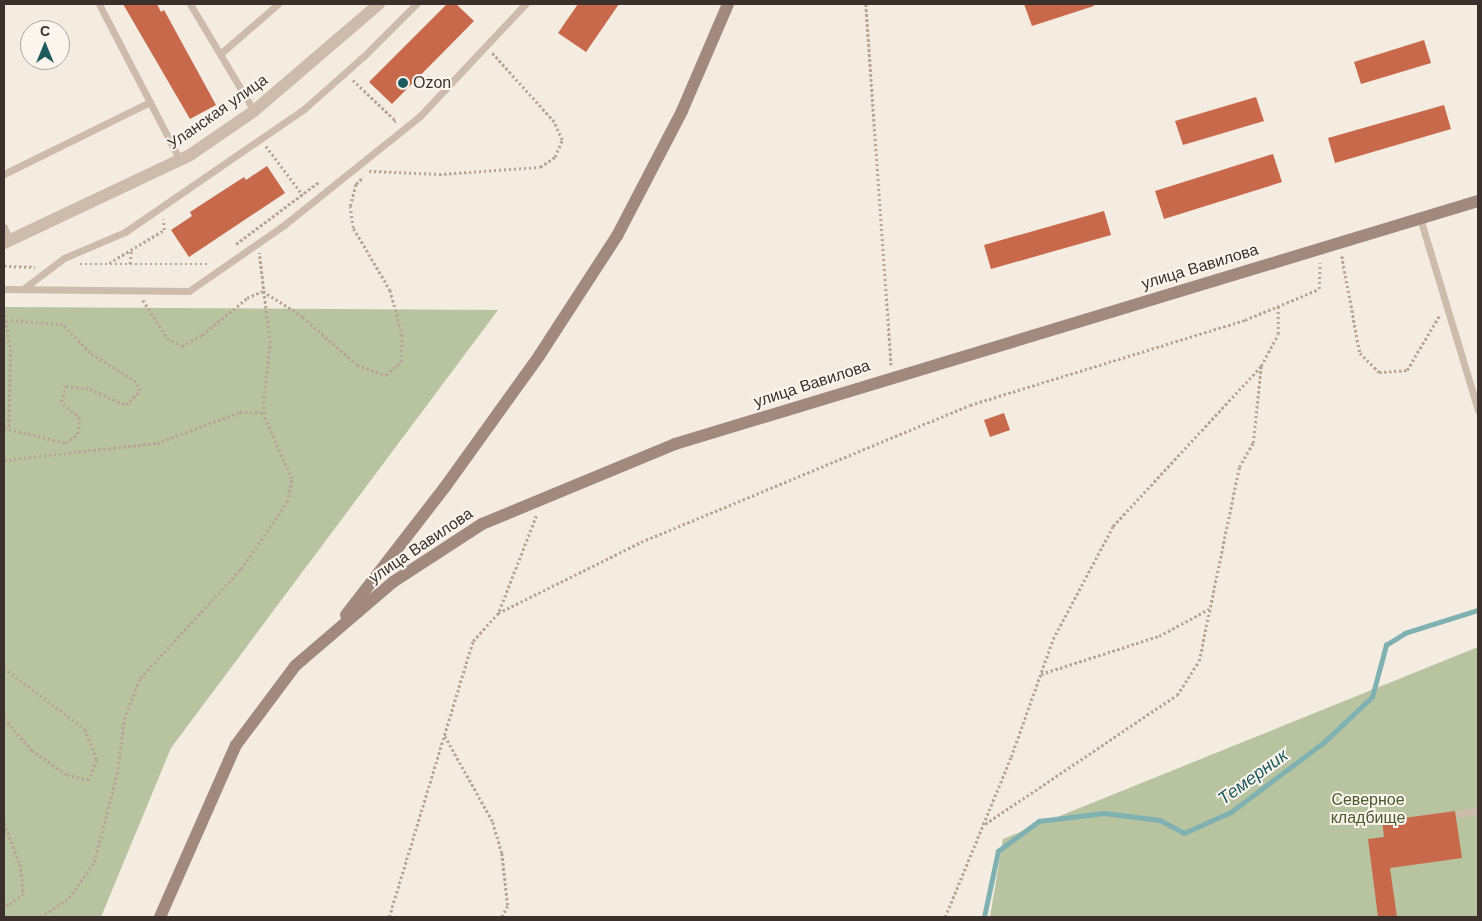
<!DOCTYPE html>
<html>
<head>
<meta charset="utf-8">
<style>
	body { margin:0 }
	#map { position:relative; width:1482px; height:921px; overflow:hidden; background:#f4ebe1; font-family:Arial,sans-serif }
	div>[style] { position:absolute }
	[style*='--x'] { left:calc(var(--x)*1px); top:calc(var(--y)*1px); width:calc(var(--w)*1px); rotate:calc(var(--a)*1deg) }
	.green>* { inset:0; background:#b8c4a0 }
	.stream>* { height:4.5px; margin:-2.25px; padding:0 2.25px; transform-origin:2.25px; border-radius:2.25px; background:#7fb0b2 }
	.building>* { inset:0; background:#c8694b }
	.path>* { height:2.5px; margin-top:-1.25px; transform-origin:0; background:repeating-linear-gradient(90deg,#b9a596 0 2.5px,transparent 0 5px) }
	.lane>* { height:7px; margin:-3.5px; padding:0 3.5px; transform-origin:3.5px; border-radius:3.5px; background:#cdbbac }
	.street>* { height:12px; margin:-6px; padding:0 6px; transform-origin:6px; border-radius:6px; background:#cdbbac }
	.secondary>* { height:12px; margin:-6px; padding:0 6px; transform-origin:6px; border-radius:6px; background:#a18a7d }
	.dots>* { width:14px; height:14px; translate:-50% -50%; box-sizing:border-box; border:2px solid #fbf5ee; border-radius:50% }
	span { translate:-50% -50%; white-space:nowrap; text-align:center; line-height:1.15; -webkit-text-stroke:4px #fbf5ee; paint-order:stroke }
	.poi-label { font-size:16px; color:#3b302b }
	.left { translate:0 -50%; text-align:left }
	.street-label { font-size:16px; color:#3b302b }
	.park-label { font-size:16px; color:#4a5a2e }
	.water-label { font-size:18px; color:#1f5a5e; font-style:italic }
	.frame { position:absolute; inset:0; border:5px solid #3b302b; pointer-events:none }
	.north { position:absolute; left:20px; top:20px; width:50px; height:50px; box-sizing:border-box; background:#fbf5ee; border:1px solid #aea6a0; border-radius:50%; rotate:0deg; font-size:14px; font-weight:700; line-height:20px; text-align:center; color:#3b302b }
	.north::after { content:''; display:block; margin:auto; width:18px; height:22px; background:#1f5a5e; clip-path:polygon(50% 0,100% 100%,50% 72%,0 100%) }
</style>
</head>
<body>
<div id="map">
	<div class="green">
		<i style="clip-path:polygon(4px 307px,498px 310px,171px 748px,101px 917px,4px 917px)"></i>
		<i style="clip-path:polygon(1478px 647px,1478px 917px,990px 917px,1003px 839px)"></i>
	</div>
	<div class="stream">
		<i style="--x:984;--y:917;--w:67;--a:-78"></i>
		<i style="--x:998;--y:851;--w:51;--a:-36.2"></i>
		<i style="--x:1039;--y:821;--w:65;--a:-7"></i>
		<i style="--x:1104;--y:813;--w:56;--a:7.1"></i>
		<i style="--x:1160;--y:820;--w:27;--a:28"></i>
		<i style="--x:1184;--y:833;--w:51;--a:-24.1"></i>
		<i style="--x:1231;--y:812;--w:115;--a:-36.9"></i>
		<i style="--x:1323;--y:743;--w:67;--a:-43.2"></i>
		<i style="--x:1372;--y:697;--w:54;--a:-74.9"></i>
		<i style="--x:1386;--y:645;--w:22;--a:-32"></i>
		<i style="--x:1405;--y:633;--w:77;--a:-17.5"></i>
	</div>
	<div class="building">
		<i style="clip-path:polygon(123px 4px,157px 4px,161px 12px,164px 10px,216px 105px,190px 119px)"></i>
		<i style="clip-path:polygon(447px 4px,456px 4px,474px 21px,392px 104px,369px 82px)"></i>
		<i style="clip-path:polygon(578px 4px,619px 4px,586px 52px,558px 33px)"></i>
		<i style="clip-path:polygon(1024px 4px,1093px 4px,1094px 6px,1032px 26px)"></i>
		<i style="clip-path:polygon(1424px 40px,1431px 63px,1361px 84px,1354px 62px)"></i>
		<i style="clip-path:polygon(1256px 97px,1264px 121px,1183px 145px,1175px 121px)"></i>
		<i style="clip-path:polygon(1444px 105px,1451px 129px,1335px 163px,1328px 138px)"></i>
		<i style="clip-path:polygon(1273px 154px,1282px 182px,1164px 219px,1155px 191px)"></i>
		<i style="clip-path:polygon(267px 166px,285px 193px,189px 257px,171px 230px,192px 216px,190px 212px,244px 177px,246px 180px)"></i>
		<i style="clip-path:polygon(1104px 211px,1111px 235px,991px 269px,984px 245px)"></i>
		<i style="clip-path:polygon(1004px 413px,1010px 430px,990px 437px,984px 420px)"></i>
		<i style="clip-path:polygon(1455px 811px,1462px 858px,1390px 868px,1397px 917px,1378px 917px,1368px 839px,1384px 837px,1382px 821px)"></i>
	</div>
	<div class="path">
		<i style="--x:866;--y:4;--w:362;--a:86"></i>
		<i style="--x:353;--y:80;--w:59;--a:43.6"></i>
		<i style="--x:396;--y:121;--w:2;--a:153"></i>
		<i style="--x:266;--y:146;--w:61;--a:52.9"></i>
		<i style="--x:369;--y:171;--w:70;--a:2.5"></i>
		<i style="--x:439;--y:174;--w:101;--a:-4"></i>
		<i style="--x:540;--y:167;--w:18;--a:-34"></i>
		<i style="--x:555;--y:157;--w:18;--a:-68"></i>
		<i style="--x:562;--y:140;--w:20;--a:-114"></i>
		<i style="--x:554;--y:122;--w:94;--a:-132"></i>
		<i style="--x:236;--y:244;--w:104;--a:-36.8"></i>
		<i style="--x:1342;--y:256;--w:99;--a:79.5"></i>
		<i style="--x:1360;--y:353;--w:27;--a:45"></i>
		<i style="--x:1379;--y:372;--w:28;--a:-4"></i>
		<i style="--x:1407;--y:370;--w:63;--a:-59.3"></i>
		<i style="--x:109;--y:263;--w:64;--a:-31"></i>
		<i style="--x:164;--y:230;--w:11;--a:-95"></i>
		<i style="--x:80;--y:264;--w:129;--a:0"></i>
		<i style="--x:130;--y:264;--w:14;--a:-86"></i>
		<i style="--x:4;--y:266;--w:31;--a:2"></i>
		<i style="--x:143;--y:300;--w:45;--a:57.7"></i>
		<i style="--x:167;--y:338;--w:17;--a:28"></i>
		<i style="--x:182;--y:346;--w:23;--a:-29"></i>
		<i style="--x:202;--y:335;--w:58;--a:-39.4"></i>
		<i style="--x:247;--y:298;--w:17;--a:-24"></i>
		<i style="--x:263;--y:291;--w:48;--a:33"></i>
		<i style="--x:303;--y:317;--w:72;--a:41.6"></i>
		<i style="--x:357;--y:365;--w:31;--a:19"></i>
		<i style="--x:386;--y:375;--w:20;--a:-41"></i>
		<i style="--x:401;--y:362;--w:26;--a:-88"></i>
		<i style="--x:402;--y:336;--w:47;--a:-104.9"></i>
		<i style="--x:390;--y:291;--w:73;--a:-120.4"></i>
		<i style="--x:353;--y:228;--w:22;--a:-98"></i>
		<i style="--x:350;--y:206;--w:23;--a:-75"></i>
		<i style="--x:356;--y:184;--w:10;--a:-45"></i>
		<i style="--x:4;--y:310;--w:40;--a:80"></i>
		<i style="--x:11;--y:349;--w:80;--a:91.4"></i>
		<i style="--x:4;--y:428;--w:64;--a:13.6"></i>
		<i style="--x:66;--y:443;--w:14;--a:-39"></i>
		<i style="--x:77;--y:434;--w:15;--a:-79"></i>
		<i style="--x:80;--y:419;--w:25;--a:-138"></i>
		<i style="--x:61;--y:402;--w:17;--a:-73"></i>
		<i style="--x:66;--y:386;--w:24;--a:7"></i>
		<i style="--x:90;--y:389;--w:39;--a:24"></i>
		<i style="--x:126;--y:405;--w:20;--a:-45"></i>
		<i style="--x:140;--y:391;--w:10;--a:-114"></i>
		<i style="--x:136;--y:382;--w:54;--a:-147.8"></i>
		<i style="--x:90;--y:353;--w:39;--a:-134"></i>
		<i style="--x:63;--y:325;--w:56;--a:-174.9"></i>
		<i style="--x:4;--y:460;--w:154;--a:-6.3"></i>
		<i style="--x:157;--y:443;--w:89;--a:-20.5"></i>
		<i style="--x:240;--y:412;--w:24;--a:2"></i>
		<i style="--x:499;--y:611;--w:102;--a:-68.7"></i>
		<i style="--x:4;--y:668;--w:101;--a:37"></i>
		<i style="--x:85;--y:729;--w:33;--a:69"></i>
		<i style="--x:97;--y:760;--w:22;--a:112"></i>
		<i style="--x:89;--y:780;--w:24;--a:-168"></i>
		<i style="--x:66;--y:775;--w:42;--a:-144.8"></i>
		<i style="--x:32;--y:751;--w:43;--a:-131.2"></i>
		<i style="--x:1041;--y:674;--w:124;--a:-17.9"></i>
		<i style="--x:1159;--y:636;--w:57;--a:-28.4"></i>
		<i style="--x:445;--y:736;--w:98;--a:60.8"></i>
		<i style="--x:493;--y:822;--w:32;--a:74"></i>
		<i style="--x:502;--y:853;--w:53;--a:83.5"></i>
		<i style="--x:508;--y:906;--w:13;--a:119"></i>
		<i style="--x:4;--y:823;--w:44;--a:68.7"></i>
		<i style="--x:20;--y:864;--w:30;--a:82"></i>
		<i style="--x:24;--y:894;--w:20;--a:143"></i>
		<i style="--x:8;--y:906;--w:5;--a:-143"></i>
		<i style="--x:985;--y:824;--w:231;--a:-33.9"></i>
		<i style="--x:1177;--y:695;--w:40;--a:-57.1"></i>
		<i style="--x:1199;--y:661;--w:198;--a:-78.3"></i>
		<i style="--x:1239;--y:467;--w:28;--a:-60"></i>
		<i style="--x:1253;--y:443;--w:77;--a:-84.1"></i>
		<i style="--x:1261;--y:366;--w:36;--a:-62"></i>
		<i style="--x:1278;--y:334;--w:28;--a:-90"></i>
		<i style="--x:40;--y:917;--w:35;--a:-33"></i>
		<i style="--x:69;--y:898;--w:44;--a:-55.2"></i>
		<i style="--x:94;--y:862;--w:91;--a:-75.4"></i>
		<i style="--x:117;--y:774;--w:55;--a:-82.7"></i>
		<i style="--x:124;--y:719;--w:44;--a:-68.7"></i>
		<i style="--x:140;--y:678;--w:149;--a:-47.2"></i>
		<i style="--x:241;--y:569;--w:81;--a:-55.5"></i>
		<i style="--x:287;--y:502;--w:24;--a:-78"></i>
		<i style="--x:292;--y:479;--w:66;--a:-114.2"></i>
		<i style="--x:265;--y:419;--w:16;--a:-97"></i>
		<i style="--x:263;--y:403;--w:60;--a:-83.3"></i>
		<i style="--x:270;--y:343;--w:91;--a:-97"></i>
		<i style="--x:389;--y:917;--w:288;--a:-73.1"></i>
		<i style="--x:473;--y:641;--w:38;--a:-48"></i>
		<i style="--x:498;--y:613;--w:160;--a:-26.4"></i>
		<i style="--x:641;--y:542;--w:356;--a:-22.6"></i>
		<i style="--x:970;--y:405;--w:288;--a:-17.2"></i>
		<i style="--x:1245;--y:320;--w:80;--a:-22.7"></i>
		<i style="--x:1319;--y:289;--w:26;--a:-88"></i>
		<i style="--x:945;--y:917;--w:173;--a:-67.6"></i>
		<i style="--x:1011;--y:757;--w:125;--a:-70.4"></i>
		<i style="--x:1053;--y:639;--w:128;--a:-62"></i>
		<i style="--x:1113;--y:526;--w:218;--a:-47.2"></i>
	</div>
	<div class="lane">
		<i style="--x:99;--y:4;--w:176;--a:62.6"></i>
		<i style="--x:190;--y:4;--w:125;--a:59.1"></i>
		<i style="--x:220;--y:54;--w:77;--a:-40.8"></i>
		<i style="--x:4;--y:174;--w:163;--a:-26.3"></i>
		<i style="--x:1420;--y:218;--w:201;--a:73.2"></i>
		<i style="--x:4;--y:227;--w:14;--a:69"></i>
		<i style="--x:4;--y:289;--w:185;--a:0.6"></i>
		<i style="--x:189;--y:291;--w:116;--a:-34.8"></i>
		<i style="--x:284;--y:225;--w:174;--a:-38.7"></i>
		<i style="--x:420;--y:116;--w:154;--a:-46.8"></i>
		<i style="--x:23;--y:289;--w:51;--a:-37.1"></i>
		<i style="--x:64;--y:258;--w:66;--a:-23.1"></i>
		<i style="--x:125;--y:232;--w:217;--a:-34.5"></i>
		<i style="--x:304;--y:109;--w:80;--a:-41.5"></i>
		<i style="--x:364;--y:56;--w:74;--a:-45"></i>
		<i style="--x:1459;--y:814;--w:19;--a:-9"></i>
	</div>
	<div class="street">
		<i style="--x:4;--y:243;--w:206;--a:-25.3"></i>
		<i style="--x:190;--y:155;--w:78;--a:-34.5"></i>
		<i style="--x:254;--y:111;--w:165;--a:-40.6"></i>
	</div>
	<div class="secondary">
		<i style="--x:346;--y:615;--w:162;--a:-52.3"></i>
		<i style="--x:445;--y:487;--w:161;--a:-54.3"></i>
		<i style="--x:539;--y:356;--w:143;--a:-57"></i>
		<i style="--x:617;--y:236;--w:141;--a:-62.5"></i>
		<i style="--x:682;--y:111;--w:116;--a:-66.7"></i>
		<i style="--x:160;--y:917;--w:188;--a:-66.2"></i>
		<i style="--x:236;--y:745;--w:99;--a:-53.2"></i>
		<i style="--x:295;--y:666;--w:129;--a:-40.6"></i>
		<i style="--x:393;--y:582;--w:106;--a:-33.1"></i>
		<i style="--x:482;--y:524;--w:209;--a:-22.5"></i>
		<i style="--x:675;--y:444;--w:839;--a:-16.84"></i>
	</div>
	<div class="dots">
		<i style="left:403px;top:83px;background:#1f5a5e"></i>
	</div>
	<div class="poi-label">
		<span class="left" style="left:413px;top:83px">Ozon</span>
	</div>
	<div class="street-label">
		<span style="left:218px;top:112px;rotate:-35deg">Уланская улица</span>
		<span style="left:1200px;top:267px;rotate:-17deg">улица Вавилова</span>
		<span style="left:812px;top:384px;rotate:-18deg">улица Вавилова</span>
		<span style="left:421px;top:546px;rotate:-34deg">улица Вавилова</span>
	</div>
	<div class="park-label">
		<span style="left:1368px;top:809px">Северное<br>кладбище</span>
	</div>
	<div class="water-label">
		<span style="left:1253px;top:777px;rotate:-36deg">Темерник</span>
	</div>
	<div class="frame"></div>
	<div class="north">С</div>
</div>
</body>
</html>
